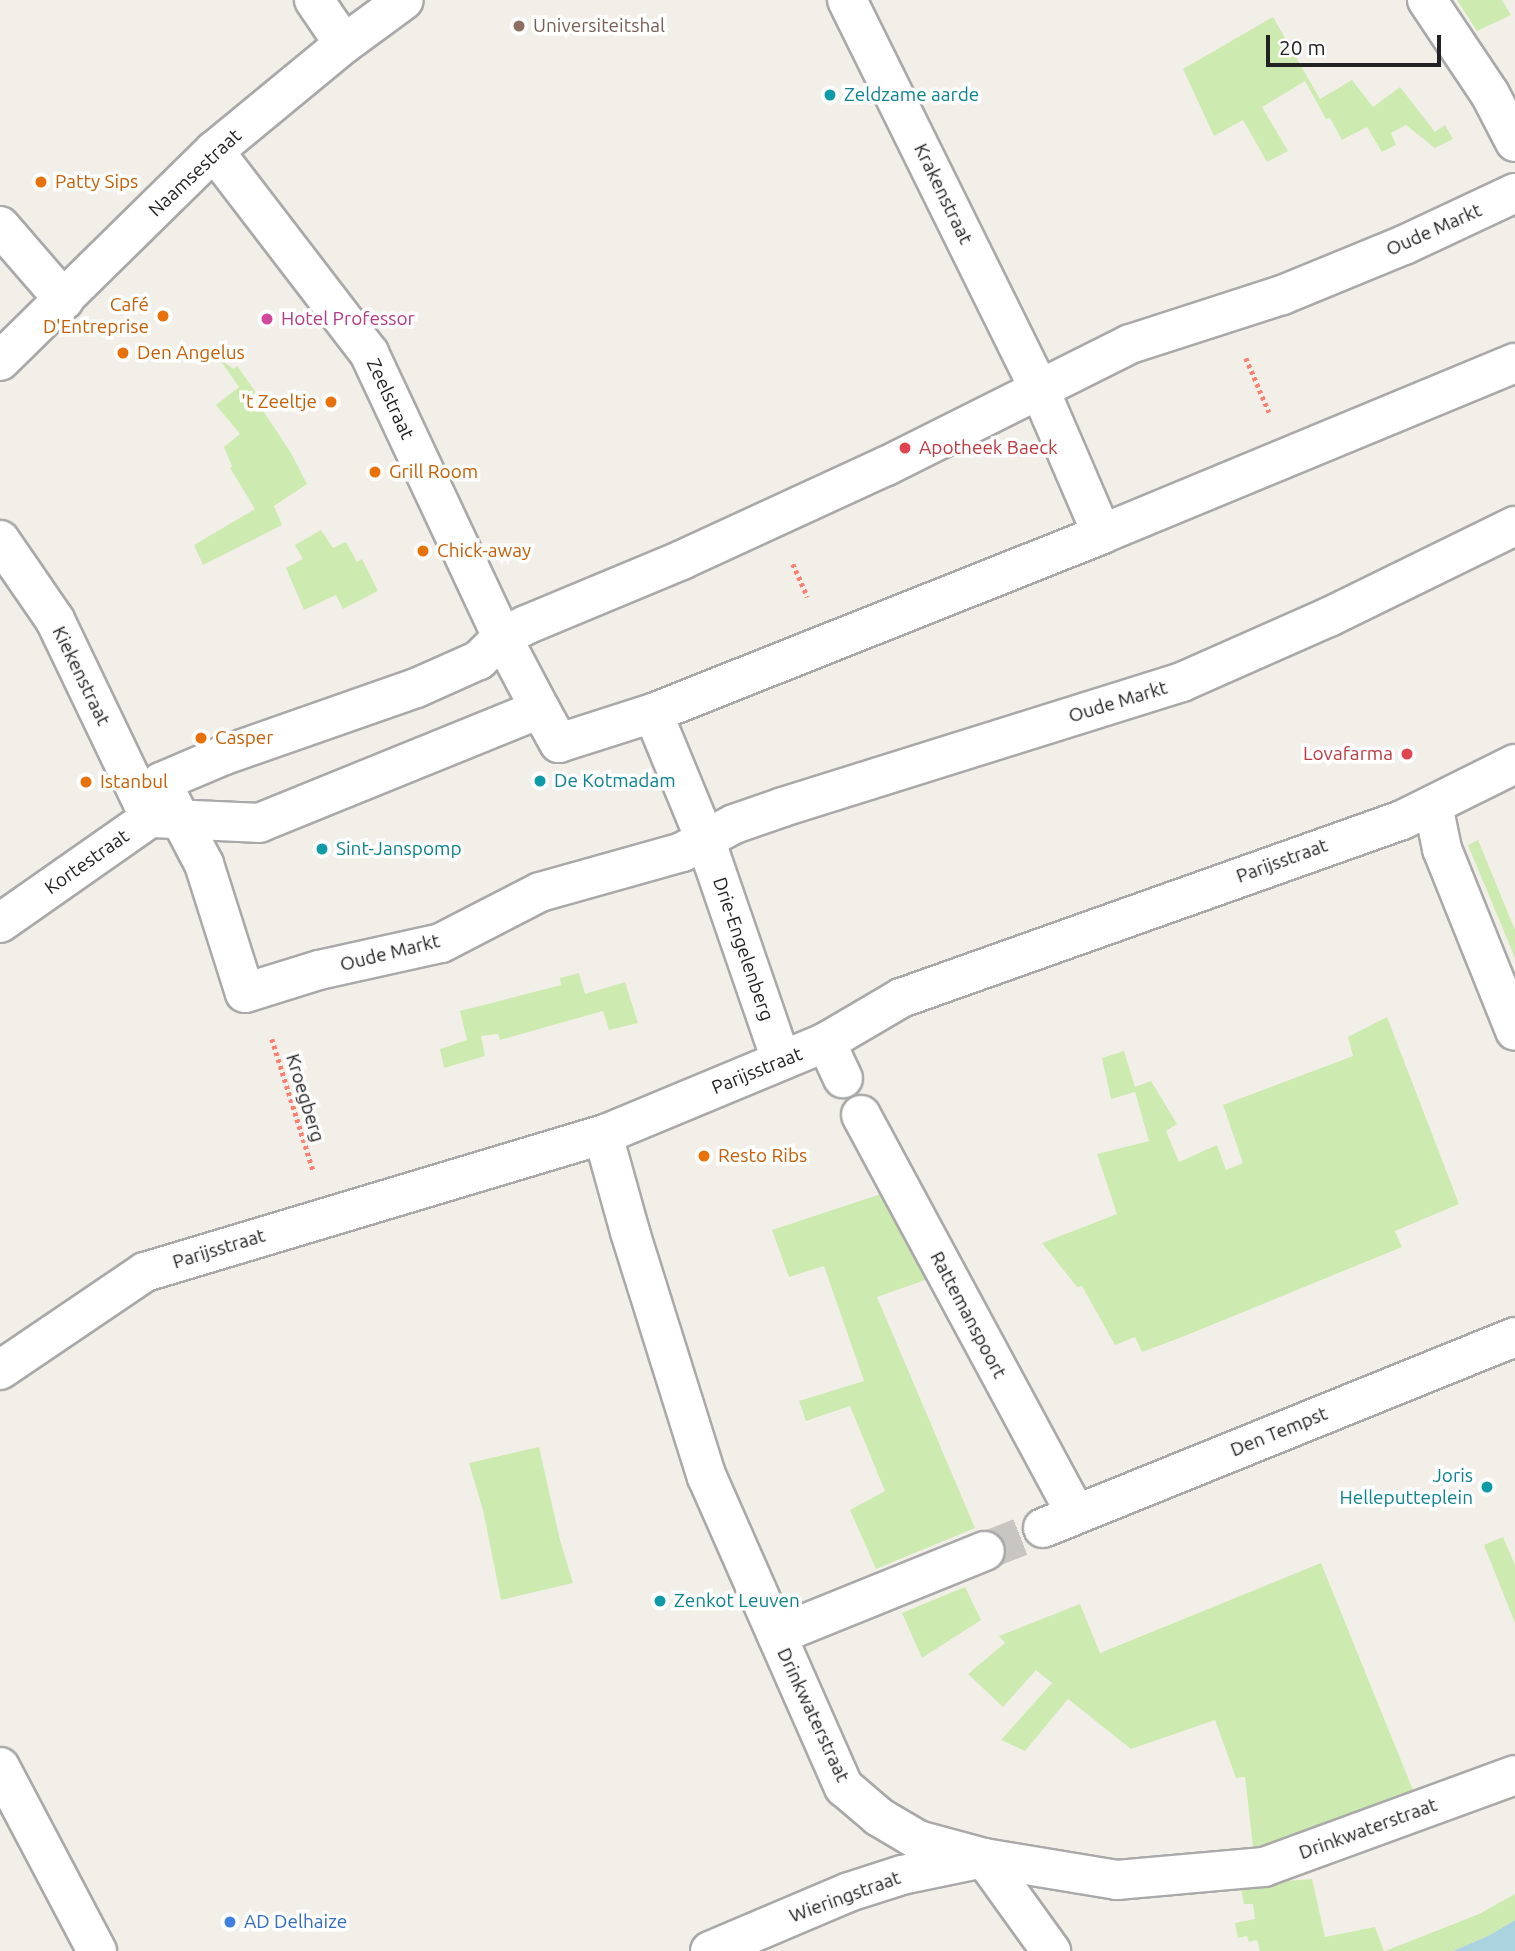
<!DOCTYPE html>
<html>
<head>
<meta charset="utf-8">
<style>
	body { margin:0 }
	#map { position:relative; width:1515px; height:1951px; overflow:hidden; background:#f2efe9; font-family:Ubuntu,sans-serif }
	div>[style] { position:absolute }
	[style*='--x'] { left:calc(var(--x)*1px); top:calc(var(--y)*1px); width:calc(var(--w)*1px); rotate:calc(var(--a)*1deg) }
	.grass>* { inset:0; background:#cdebb0 }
	.water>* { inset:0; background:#aad3df }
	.minor-tunnel>* { height:38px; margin-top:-19px; transform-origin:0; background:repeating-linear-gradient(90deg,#c8c6c1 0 38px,transparent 0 57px) }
	.path>* { height:4.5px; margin-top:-2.25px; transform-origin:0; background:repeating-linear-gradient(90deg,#fa8072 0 3.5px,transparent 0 7px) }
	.roads { filter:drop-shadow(2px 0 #a9a9a9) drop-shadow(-2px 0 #a9a9a9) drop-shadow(0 2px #a9a9a9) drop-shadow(0 -2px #a9a9a9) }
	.minor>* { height:38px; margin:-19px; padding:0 19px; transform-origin:19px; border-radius:19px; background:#fff }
	.dots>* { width:19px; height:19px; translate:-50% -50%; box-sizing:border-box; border:4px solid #fff; border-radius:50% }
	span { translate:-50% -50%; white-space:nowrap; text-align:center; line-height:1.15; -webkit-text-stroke:7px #fff; paint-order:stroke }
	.education-label { font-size:19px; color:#785e54 }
	.left { translate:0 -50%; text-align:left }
	.culture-label { font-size:19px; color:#0d838f }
	.right { translate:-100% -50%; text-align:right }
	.street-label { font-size:19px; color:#222 }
	.food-label { font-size:19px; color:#c56008 }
	.hotel-label { font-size:19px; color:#b23c85 }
	.health-label { font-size:19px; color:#be3a42 }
	.shop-label { font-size:19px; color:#366cbe }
	.scale { position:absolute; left:1266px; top:35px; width:175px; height:32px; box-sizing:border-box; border:4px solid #222; border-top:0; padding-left:9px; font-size:21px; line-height:24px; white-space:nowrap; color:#222; -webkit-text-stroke:5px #fff; paint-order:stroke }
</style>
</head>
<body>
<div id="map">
	<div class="grass">
		<i style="clip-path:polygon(1457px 0,1502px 0,1511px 15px,1477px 31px)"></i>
		<i style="clip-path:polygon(1273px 17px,1320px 99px,1352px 80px,1373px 107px,1400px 87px,1435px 132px,1445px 125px,1453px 139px,1435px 148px,1406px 125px,1391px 133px,1396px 145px,1382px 152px,1367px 127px,1342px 140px,1330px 118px,1326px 119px,1305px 81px,1262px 107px,1288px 151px,1267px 162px,1243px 120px,1214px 136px,1183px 69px)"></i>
		<i style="clip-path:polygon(217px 356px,233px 369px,237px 366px,257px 394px,254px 397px,291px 453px,307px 484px,274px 506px,282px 525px,203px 565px,194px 545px,255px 509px,230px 468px,232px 466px,224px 447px,240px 434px,216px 405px,239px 387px)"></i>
		<i style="clip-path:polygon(321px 530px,333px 548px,346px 542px,357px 562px,362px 559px,378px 591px,343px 609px,336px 595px,304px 610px,286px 568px,303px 559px,295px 545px)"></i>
		<i style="clip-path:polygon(1478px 840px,1515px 930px,1515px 958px,1468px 845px)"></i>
		<i style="clip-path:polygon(579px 973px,585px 994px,625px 982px,638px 1023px,609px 1030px,603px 1011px,500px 1040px,498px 1034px,481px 1036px,485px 1056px,444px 1068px,440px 1049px,467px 1040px,460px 1011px,561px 985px,560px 978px)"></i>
		<i style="clip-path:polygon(1387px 1017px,1459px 1204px,1395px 1231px,1402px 1247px,1182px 1337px,1142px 1352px,1135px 1337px,1115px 1345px,1082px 1286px,1077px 1287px,1042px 1243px,1117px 1214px,1097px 1154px,1149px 1141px,1135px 1092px,1111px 1099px,1102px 1058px,1124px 1051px,1135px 1087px,1151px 1081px,1177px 1124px,1166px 1131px,1179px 1162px,1217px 1145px,1226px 1170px,1243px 1163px,1223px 1105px,1353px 1056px,1348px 1037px)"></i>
		<i style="clip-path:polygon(884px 1193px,928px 1279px,877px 1297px,975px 1528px,876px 1569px,850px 1510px,885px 1491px,850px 1406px,806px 1421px,799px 1401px,864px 1381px,824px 1266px,789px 1277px,772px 1230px)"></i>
		<i style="clip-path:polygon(539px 1447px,560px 1540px,573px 1583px,501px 1600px,483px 1510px,469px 1463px)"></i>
		<i style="clip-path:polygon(1503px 1537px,1515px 1565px,1515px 1623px,1484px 1545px)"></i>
		<i style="clip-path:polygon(1321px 1563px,1415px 1795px,1302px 1839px,1253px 1847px,1245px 1777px,1236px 1778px,1215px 1720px,1131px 1749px,1068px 1699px,1025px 1751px,1001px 1740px,1052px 1683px,1036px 1670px,1003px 1707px,968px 1674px,1005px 1643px,999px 1636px,1080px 1604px,1100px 1653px)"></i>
		<i style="clip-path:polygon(965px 1587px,981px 1620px,922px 1658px,902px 1613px)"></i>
		<i style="clip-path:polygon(1312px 1879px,1325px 1937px,1375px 1927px,1384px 1951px,1260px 1951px,1257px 1940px,1249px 1942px,1247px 1936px,1238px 1938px,1235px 1923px,1255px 1919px,1253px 1904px,1244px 1904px,1241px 1890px,1273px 1882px)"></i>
		<i style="clip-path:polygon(1515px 1894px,1515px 1920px,1488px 1936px,1453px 1951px,1385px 1951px,1479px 1914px)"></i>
	</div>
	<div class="water">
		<i style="clip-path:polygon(1515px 1920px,1515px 1951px,1453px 1951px,1488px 1936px)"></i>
	</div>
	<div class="minor-tunnel">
		<i style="--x:985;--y:1551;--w:62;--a:-21.6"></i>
	</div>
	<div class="path">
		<i style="--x:1246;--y:358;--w:59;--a:66.9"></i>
		<i style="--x:793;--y:564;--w:36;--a:66"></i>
		<i style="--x:272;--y:1039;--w:137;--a:72.6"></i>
	</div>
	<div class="roads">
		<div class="minor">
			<i style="--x:314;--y:0;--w:53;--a:55.7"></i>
			<i style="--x:847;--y:0;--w:433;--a:63.7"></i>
			<i style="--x:1039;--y:388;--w:159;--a:66.7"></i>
			<i style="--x:1427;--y:0;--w:113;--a:56.2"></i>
			<i style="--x:1490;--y:94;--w:54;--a:62.5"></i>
			<i style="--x:214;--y:151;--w:255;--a:52.5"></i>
			<i style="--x:369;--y:353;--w:314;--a:64.9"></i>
			<i style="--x:502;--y:637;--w:81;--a:62.2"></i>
			<i style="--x:1515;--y:193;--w:123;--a:154.9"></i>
			<i style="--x:1404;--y:245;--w:132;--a:157.7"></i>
			<i style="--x:1282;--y:295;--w:160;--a:162.1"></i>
			<i style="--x:1130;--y:344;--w:273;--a:153.4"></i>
			<i style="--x:886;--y:466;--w:225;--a:155.3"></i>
			<i style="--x:682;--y:560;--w:169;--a:157.4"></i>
			<i style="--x:526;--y:625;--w:27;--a:153"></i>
			<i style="--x:502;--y:637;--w:33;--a:135"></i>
			<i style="--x:479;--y:660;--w:69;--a:156"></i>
			<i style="--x:416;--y:688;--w:206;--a:160.7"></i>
			<i style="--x:222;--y:756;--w:66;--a:156.9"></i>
			<i style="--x:161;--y:782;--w:93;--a:62.3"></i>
			<i style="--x:204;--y:864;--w:135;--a:72.4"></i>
			<i style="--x:245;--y:993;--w:77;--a:-17.3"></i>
			<i style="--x:319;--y:970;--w:125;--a:-12.5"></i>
			<i style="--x:441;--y:943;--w:111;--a:-27.3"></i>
			<i style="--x:540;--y:892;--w:148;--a:-15.7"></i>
			<i style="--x:682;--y:852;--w:59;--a:-28.3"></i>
			<i style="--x:734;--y:824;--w:52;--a:-19.1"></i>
			<i style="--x:783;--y:807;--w:418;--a:-17.4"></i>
			<i style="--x:1182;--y:682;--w:161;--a:-23.9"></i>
			<i style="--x:1329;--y:617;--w:207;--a:-26.1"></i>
			<i style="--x:0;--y:226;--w:98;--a:49.1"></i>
			<i style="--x:0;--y:361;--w:300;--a:-44.5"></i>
			<i style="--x:214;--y:151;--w:168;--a:-39.5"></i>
			<i style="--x:344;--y:44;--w:74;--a:-36.3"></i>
			<i style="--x:0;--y:540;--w:97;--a:55.5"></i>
			<i style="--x:55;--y:620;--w:220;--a:64.4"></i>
			<i style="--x:653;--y:713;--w:136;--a:67.6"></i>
			<i style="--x:705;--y:839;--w:234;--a:71"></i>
			<i style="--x:1433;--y:805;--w:45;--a:78.4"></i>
			<i style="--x:1442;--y:849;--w:196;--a:68.1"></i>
			<i style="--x:0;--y:923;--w:183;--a:-35"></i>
			<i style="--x:150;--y:818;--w:109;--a:2.6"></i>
			<i style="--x:259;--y:823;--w:303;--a:-22.1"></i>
			<i style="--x:540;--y:709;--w:39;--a:61"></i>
			<i style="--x:559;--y:743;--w:99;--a:-17.7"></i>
			<i style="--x:653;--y:713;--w:483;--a:-21.7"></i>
			<i style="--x:1102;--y:534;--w:447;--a:-22.5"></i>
			<i style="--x:826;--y:1042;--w:40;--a:65"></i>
			<i style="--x:861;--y:1115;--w:453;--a:61.7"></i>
			<i style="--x:603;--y:1135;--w:101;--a:74.4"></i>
			<i style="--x:630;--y:1232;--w:257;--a:72.6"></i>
			<i style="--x:707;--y:1477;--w:339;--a:66.2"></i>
			<i style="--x:844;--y:1787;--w:46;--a:40.6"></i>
			<i style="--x:879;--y:1817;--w:45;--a:30.5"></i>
			<i style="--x:918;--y:1840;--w:68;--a:15.3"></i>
			<i style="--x:984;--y:1858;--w:135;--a:9.4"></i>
			<i style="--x:1117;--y:1880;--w:148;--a:-5.1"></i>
			<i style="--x:1264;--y:1867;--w:267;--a:-20.1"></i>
			<i style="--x:0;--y:1370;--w:175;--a:-34.1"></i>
			<i style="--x:145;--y:1272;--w:478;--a:-16.7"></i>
			<i style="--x:603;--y:1135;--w:242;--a:-22.6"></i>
			<i style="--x:826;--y:1042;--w:87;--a:-30.4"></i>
			<i style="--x:901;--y:998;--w:532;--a:-19.56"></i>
			<i style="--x:1402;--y:820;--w:126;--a:-26.4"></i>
			<i style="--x:1043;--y:1528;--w:509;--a:-22.03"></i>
			<i style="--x:777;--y:1635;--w:224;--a:-22"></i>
			<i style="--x:0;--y:1767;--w:208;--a:62.2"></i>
			<i style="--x:984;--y:1858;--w:115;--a:54.2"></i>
			<i style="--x:710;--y:1951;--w:151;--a:-23"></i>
			<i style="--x:849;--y:1892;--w:56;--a:-17.8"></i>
			<i style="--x:902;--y:1875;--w:79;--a:-11.7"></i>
		</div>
	</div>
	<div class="dots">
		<i style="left:519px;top:26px;background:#8d6e63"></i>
		<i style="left:830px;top:95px;background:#0f9aa8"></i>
		<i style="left:41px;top:182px;background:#e8710a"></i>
		<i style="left:163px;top:316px;background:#e8710a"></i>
		<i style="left:267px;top:319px;background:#d1479c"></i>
		<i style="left:123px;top:353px;background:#e8710a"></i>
		<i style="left:331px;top:402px;background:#e8710a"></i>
		<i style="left:905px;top:448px;background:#e0444e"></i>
		<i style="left:375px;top:472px;background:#e8710a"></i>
		<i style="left:423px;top:551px;background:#e8710a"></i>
		<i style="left:201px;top:738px;background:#e8710a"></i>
		<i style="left:1407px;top:754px;background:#e0444e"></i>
		<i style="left:540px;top:781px;background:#0f9aa8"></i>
		<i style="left:86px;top:782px;background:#e8710a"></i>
		<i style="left:322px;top:849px;background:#0f9aa8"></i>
		<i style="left:704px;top:1156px;background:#e8710a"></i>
		<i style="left:1487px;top:1487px;background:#0f9aa8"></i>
		<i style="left:660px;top:1601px;background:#0f9aa8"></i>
		<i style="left:230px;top:1922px;background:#3f7fe0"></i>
	</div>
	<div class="education-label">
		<span class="left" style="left:533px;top:26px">Universiteitshal</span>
	</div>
	<div class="culture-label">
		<span class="left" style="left:844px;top:95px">Zeldzame aarde</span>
		<span class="left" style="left:554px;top:781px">De Kotmadam</span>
		<span class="left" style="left:336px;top:849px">Sint-Janspomp</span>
		<span class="right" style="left:1473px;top:1487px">Joris<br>Helleputteplein</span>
		<span class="left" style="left:674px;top:1601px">Zenkot Leuven</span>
	</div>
	<div class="street-label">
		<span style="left:195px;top:173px;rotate:-43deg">Naamsestraat</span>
		<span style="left:943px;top:194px;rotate:64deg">Krakenstraat</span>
		<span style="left:1434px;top:230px;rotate:-24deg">Oude Markt</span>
		<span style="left:390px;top:399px;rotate:65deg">Zeelstraat</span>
		<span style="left:81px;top:676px;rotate:64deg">Kiekenstraat</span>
		<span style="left:1118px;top:702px;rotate:-17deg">Oude Markt</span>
		<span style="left:1282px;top:861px;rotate:-20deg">Parijsstraat</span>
		<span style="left:87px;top:862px;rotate:-35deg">Kortestraat</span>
		<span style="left:743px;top:949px;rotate:71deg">Drie-Engelenberg</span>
		<span style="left:390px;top:953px;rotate:-14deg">Oude Markt</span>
		<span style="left:757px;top:1071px;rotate:-22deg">Parijsstraat</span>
		<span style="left:305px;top:1098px;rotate:73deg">Kroegberg</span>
		<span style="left:219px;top:1249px;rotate:-17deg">Parijsstraat</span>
		<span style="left:968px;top:1315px;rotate:62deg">Rattemanspoort</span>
		<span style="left:1279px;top:1432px;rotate:-22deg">Den Tempst</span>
		<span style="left:813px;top:1715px;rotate:65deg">Drinkwaterstraat</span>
		<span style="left:1368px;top:1829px;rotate:-20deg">Drinkwaterstraat</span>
		<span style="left:845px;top:1897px;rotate:-20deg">Wieringstraat</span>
	</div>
	<div class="food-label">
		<span class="left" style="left:55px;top:182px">Patty Sips</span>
		<span class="right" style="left:149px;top:316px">Café<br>D'Entreprise</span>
		<span class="left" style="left:137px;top:353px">Den Angelus</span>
		<span class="right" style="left:317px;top:402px">'t Zeeltje</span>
		<span class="left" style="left:389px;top:472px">Grill Room</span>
		<span class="left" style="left:437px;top:551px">Chick-away</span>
		<span class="left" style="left:215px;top:738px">Casper</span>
		<span class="left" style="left:100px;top:782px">Istanbul</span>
		<span class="left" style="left:718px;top:1156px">Resto Ribs</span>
	</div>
	<div class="hotel-label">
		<span class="left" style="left:281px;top:319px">Hotel Professor</span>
	</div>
	<div class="health-label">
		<span class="left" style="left:919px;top:448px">Apotheek Baeck</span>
		<span class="right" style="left:1393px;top:754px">Lovafarma</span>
	</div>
	<div class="shop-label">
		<span class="left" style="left:244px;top:1922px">AD Delhaize</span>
	</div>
	<div class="scale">20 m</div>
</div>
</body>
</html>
